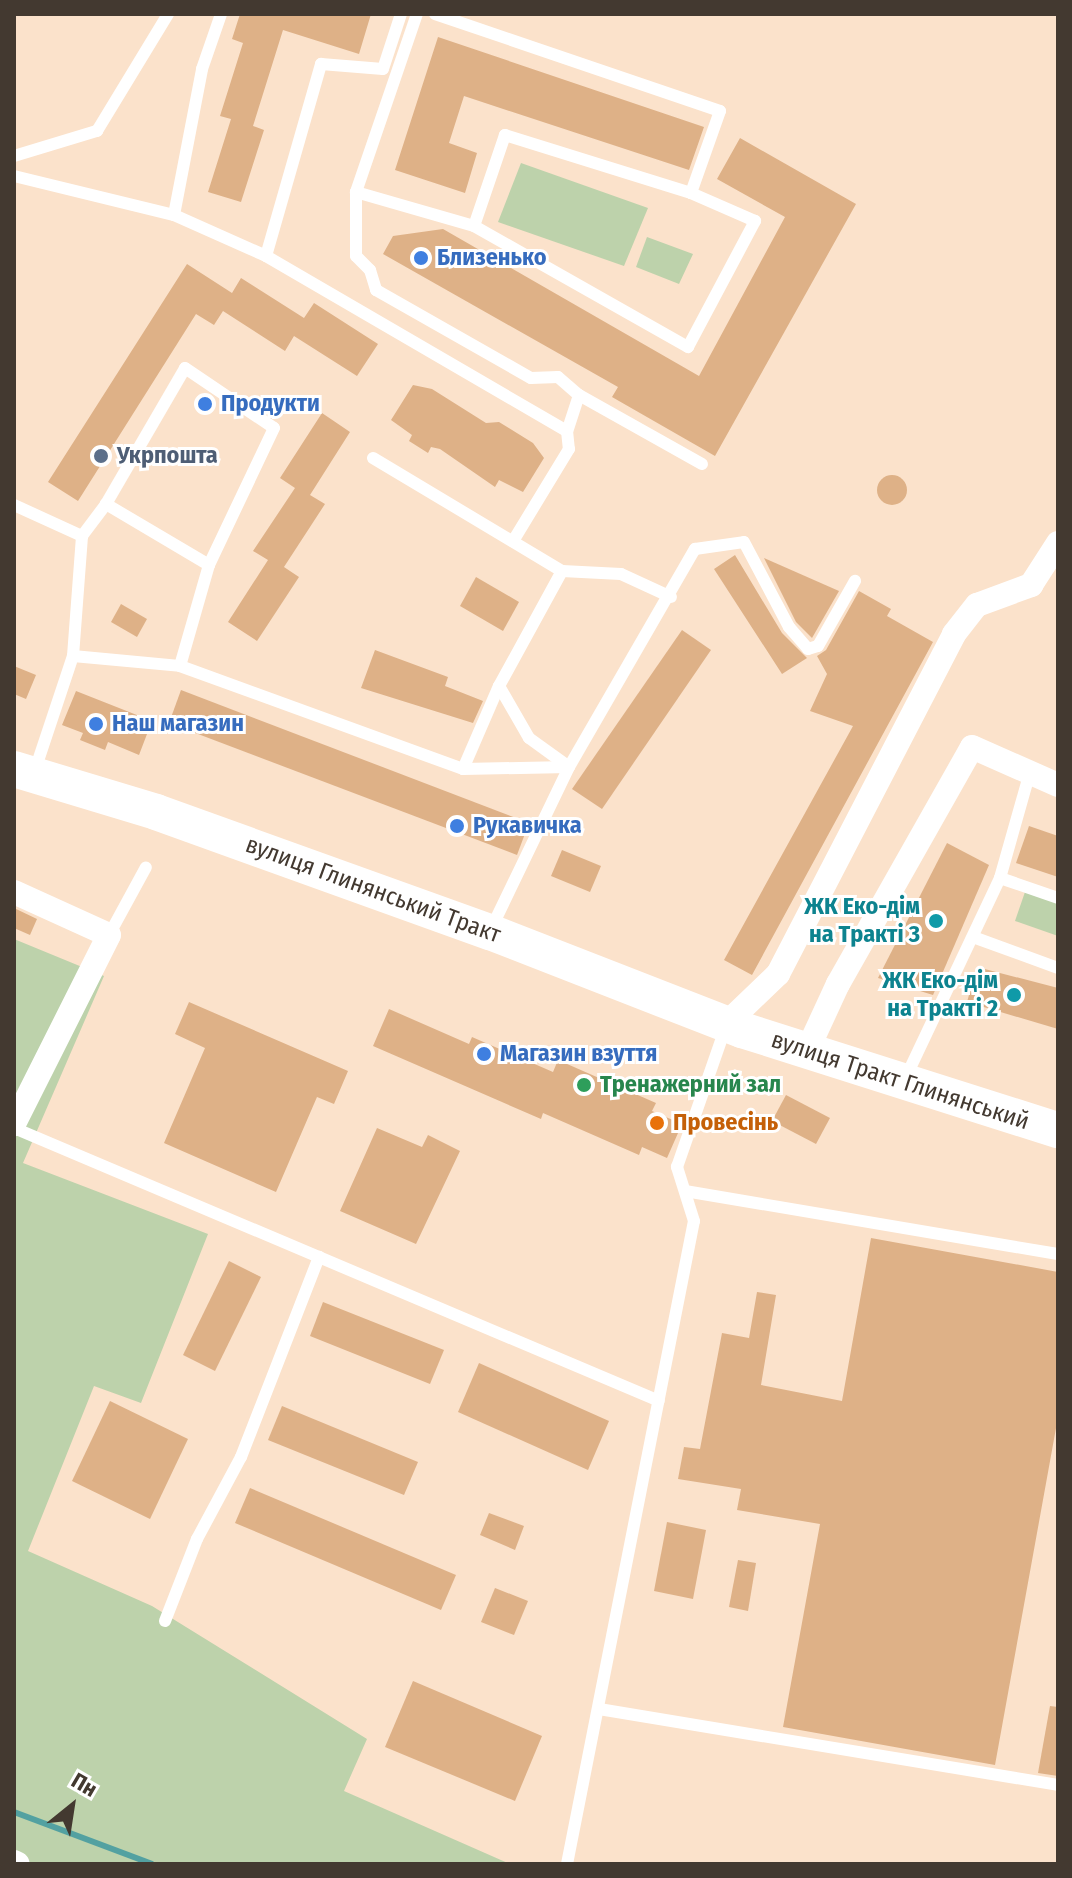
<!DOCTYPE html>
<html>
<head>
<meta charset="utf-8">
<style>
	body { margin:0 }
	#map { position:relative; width:1072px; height:1878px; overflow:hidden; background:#fbe2cb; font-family:"Fira Sans Condensed",sans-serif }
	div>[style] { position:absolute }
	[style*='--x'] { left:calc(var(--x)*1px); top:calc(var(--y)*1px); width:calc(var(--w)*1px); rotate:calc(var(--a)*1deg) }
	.green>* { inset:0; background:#bdd2ab }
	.stream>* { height:6px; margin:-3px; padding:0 3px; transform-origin:3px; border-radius:3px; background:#53a1a1 }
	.building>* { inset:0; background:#deb187 }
	.round { border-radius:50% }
	.lane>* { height:12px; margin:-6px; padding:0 6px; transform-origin:6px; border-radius:6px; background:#fff }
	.street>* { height:24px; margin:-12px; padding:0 12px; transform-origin:12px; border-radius:12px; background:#fff }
	.primary>* { height:36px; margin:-18px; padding:0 18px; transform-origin:18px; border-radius:18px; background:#fff }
	.dots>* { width:22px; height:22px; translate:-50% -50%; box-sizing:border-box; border:4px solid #fff; border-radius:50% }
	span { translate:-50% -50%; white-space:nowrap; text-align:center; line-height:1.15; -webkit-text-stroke:6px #fff; paint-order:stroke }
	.shop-label { font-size:24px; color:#366cbe; font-weight:700 }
	.left { translate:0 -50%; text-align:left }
	.service-label { font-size:24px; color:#4e5e75; font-weight:700 }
	.street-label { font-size:24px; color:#433930 }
	.culture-label { font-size:24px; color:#0d838f; font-weight:700 }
	.right { translate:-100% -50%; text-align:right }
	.leisure-label { font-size:24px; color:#27864d; font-weight:700 }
	.food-label { font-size:24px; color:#c56008; font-weight:700 }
	.frame { position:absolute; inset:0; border:16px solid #433930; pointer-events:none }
	.north { position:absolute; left:32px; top:1766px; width:80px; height:80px; -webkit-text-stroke:6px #fff; paint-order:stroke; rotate:30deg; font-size:22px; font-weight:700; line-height:32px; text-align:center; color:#433930 }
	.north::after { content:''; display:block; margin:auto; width:28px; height:36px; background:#433930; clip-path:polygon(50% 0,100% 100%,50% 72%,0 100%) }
</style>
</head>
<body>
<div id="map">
	<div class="green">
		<i style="clip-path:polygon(521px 163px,648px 208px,624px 266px,498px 222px)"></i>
		<i style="clip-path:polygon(647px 237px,693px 254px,679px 284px,636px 267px)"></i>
		<i style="clip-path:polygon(1025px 892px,1058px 903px,1058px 936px,1015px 921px)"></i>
		<i style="clip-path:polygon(14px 939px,104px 976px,23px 1163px,208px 1234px,141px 1403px,94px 1386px,28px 1551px,152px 1606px,367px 1739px,344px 1791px,510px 1864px,14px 1864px)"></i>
	</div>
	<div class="stream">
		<i style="--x:14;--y:1812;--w:147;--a:20.6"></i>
	</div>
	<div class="building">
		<i style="clip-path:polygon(240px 14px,371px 14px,359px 54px,283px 30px,253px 126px,264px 130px,241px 202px,208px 192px,231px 119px,220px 116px,243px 43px,232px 39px)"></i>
		<i style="clip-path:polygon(438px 37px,704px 127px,689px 170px,464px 96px,449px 143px,477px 153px,465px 193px,395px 170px)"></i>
		<i style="clip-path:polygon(740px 138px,856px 204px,715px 456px,612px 397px,618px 387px,383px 254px,393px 236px,443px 229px,699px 376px,785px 217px,717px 179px)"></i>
		<i style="clip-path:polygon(187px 264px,232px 293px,241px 278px,304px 318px,314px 303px,378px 344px,357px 376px,294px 336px,285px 351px,223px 311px,214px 325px,196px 314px,78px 501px,48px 482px)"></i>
		<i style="clip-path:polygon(413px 385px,432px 389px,486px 423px,499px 422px,533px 443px,544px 458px,523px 492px,499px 480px,495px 487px,440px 449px,431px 447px,428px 453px,409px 441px,412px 435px,391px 420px)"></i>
		<i style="clip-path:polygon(322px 413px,350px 432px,310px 495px,325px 504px,284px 567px,299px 577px,257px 641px,228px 622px,268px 560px,253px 551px,295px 488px,280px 478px)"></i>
		<i class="round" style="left:877px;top:475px;width:30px;height:30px"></i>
		<i style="clip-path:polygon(735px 555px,782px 633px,807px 658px,782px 674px,714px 569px)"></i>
		<i style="clip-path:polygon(764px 558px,839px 591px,812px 638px,796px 622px)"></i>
		<i style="clip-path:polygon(476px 577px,519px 602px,503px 631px,460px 606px)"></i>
		<i style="clip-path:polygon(859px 591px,891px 609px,887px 616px,933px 642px,752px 975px,724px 960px,853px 726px,810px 711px,827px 674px,817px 656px,826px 650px)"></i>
		<i style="clip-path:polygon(121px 604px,147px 619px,137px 637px,111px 622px)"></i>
		<i style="clip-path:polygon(682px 630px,711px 650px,602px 809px,572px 789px)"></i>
		<i style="clip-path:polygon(375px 650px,448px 677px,445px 686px,483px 701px,473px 723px,361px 688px)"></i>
		<i style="clip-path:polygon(14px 666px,36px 675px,26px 699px,14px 694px)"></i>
		<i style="clip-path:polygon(181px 690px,529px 823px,517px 855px,169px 723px)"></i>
		<i style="clip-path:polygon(76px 691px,152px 721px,139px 755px,108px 742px,105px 750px,80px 740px,83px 733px,62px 725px)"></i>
		<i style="clip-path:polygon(1029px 826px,1058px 836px,1058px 877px,1016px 863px)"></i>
		<i style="clip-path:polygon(947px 843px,989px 865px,933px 995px,878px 978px)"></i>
		<i style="clip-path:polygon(562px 850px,601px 866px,590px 892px,551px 876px)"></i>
		<i style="clip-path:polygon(14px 908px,37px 919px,30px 935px,14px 928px)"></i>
		<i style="clip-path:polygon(977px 967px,1058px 988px,1058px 1029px,967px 1002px)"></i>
		<i style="clip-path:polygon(189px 1002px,348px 1071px,334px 1104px,317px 1097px,276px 1192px,164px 1143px,205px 1048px,175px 1034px)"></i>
		<i style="clip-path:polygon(389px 1009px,469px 1044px,472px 1037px,553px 1072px,558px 1060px,656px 1103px,652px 1111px,682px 1124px,667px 1158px,642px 1147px,639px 1155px,543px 1113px,541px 1119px,373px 1046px)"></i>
		<i style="clip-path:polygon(786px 1095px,830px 1118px,816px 1144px,772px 1121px)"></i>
		<i style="clip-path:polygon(377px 1128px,422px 1147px,428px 1135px,460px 1151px,416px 1244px,340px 1211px)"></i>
		<i style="clip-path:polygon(871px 1238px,1058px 1272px,1058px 1417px,995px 1765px,783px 1727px,820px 1524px,737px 1510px,741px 1489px,678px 1479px,684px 1447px,700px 1449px,722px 1333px,749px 1338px,757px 1292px,776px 1295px,761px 1385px,842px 1401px)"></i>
		<i style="clip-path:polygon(229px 1261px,261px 1277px,215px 1371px,183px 1355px)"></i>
		<i style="clip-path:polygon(323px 1302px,444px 1350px,430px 1384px,310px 1336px)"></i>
		<i style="clip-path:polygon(479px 1363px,609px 1421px,588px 1470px,458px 1412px)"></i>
		<i style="clip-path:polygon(110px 1401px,188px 1439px,150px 1519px,72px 1481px)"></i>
		<i style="clip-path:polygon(282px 1406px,418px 1462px,404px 1495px,268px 1440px)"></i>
		<i style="clip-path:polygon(250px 1488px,456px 1575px,441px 1610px,235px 1523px)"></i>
		<i style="clip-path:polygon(489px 1513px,524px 1526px,515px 1550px,480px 1535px)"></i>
		<i style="clip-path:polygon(667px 1522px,706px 1530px,693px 1599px,654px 1591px)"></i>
		<i style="clip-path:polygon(738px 1560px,756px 1563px,748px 1611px,729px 1607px)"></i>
		<i style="clip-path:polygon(495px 1588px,528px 1601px,514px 1635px,481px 1622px)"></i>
		<i style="clip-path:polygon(413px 1681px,542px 1736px,515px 1801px,385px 1747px)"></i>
		<i style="clip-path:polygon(1050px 1706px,1058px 1707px,1058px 1776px,1038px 1773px)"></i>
	</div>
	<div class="lane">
		<i style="--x:435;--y:14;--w:301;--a:18.8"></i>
		<i style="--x:720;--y:111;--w:87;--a:109.5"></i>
		<i style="--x:691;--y:193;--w:195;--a:-162.7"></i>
		<i style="--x:505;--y:135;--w:96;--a:108.8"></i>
		<i style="--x:474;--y:226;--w:123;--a:-163.9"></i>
		<i style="--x:356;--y:192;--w:64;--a:90"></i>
		<i style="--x:356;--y:256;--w:20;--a:45"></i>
		<i style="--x:370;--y:270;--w:21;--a:73"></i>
		<i style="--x:376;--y:290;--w:178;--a:29.6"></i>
		<i style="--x:531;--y:378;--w:27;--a:-2"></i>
		<i style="--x:558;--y:377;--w:28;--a:41"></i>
		<i style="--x:579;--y:395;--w:38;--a:108"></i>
		<i style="--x:567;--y:431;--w:18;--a:84"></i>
		<i style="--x:569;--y:449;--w:108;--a:121.3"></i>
		<i style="--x:14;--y:156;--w:87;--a:-16.8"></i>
		<i style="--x:97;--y:131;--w:137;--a:-58.7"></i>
		<i style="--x:14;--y:176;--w:165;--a:13.7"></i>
		<i style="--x:174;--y:215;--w:101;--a:24"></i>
		<i style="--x:266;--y:256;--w:348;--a:30.2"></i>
		<i style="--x:356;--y:192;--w:188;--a:-71.1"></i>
		<i style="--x:174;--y:215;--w:149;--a:-79.1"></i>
		<i style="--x:202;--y:69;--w:58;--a:-70.9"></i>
		<i style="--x:474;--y:226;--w:246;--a:29.5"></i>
		<i style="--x:688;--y:347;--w:143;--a:-62"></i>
		<i style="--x:755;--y:221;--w:70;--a:-156.4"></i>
		<i style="--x:266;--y:256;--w:200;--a:-74"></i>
		<i style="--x:321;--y:64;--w:62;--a:4.6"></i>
		<i style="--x:383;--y:69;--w:58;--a:-71.9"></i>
		<i style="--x:185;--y:368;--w:107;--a:34"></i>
		<i style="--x:274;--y:428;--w:152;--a:115.4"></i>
		<i style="--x:209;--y:565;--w:120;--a:-149.4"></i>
		<i style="--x:106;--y:504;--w:157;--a:-59.8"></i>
		<i style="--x:579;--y:395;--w:141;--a:29.3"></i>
		<i style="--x:373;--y:458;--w:220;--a:30.9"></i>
		<i style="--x:562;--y:571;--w:131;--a:118.7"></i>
		<i style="--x:499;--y:686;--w:60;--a:60"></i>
		<i style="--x:529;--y:738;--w:49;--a:35.9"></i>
		<i style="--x:569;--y:767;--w:180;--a:115.7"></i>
		<i style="--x:14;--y:505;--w:75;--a:24.5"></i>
		<i style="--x:562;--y:571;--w:59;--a:2.9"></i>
		<i style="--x:621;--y:574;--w:55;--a:24.7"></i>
		<i style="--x:73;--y:656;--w:120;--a:-85.7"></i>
		<i style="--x:82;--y:536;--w:40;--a:-53"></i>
		<i style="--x:180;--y:666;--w:301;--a:20"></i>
		<i style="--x:463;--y:769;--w:106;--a:-1.1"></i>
		<i style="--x:569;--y:767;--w:252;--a:-60"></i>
		<i style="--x:695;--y:549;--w:49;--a:-8.1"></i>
		<i style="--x:744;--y:542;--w:96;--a:62.1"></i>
		<i style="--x:789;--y:627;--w:29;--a:49"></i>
		<i style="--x:808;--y:649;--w:10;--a:-17"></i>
		<i style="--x:818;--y:646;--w:75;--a:-60.4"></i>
		<i style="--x:463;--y:769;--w:90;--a:-66.6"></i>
		<i style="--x:34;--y:773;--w:123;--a:-71.6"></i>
		<i style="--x:73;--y:656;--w:107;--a:5.3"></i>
		<i style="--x:180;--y:666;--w:105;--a:-74"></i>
		<i style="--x:1000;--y:878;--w:61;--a:19"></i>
		<i style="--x:109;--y:935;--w:77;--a:-61.4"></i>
		<i style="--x:973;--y:937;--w:90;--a:20"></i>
		<i style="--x:905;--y:1079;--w:222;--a:-64.7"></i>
		<i style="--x:1000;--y:878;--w:110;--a:-74.2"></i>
		<i style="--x:14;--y:1128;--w:700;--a:22.94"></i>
		<i style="--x:685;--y:1191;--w:378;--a:9.6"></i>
		<i style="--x:165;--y:1621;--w:88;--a:-68.7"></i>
		<i style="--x:197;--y:1539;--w:93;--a:-61.8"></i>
		<i style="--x:241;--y:1457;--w:215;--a:-68.7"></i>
		<i style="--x:599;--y:1709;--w:465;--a:9.4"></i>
		<i style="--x:567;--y:1864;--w:655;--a:-78.83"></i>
		<i style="--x:694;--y:1221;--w:57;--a:-107.5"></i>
		<i style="--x:677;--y:1167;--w:149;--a:-70.8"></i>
	</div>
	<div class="street">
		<i style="--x:14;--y:892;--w:104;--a:24.4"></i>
		<i style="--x:109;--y:935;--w:212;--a:116.7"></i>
		<i style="--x:727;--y:1023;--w:71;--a:-43.9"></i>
		<i style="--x:778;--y:974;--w:383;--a:-62.6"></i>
		<i style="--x:954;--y:634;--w:37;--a:-52"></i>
		<i style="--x:977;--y:605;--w:58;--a:-20.3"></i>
		<i style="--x:1031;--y:585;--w:50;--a:-57.3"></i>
		<i style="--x:807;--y:1051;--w:74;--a:-65.2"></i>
		<i style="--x:838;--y:984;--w:272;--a:-60.5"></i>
		<i style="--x:972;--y:747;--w:94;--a:23.8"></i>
		<i style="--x:14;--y:1862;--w:4;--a:27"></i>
	</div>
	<div class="primary">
		<i style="--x:14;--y:769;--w:148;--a:16.8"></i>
		<i style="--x:156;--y:812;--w:355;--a:19.8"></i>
		<i style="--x:490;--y:932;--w:270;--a:21.3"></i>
		<i style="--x:742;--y:1030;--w:331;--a:17.6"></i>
	</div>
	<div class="dots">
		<i style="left:421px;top:258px;background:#3f7fe0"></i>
		<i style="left:205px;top:404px;background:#3f7fe0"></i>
		<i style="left:101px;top:456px;background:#5c6f8a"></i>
		<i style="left:96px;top:724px;background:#3f7fe0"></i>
		<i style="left:457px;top:826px;background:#3f7fe0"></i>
		<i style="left:936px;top:921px;background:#0f9aa8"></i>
		<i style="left:1014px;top:995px;background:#0f9aa8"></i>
		<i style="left:484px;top:1054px;background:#3f7fe0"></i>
		<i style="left:584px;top:1085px;background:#2e9e5b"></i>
		<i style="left:657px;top:1123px;background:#e8710a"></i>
	</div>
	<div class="shop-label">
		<span class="left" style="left:437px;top:258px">Близенько</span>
		<span class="left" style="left:221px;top:404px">Продукти</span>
		<span class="left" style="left:112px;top:724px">Наш магазин</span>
		<span class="left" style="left:473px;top:826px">Рукавичка</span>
		<span class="left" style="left:500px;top:1054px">Магазин взуття</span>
	</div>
	<div class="service-label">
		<span class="left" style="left:117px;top:456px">Укрпошта</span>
	</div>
	<div class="street-label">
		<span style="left:373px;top:890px;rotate:20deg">вулиця Глинянський Тракт</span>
		<span style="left:900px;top:1081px;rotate:18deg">вулиця Тракт Глинянський</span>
	</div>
	<div class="culture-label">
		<span class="right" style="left:920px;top:921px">ЖК Еко-дім<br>на Тракті 3</span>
		<span class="right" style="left:998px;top:995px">ЖК Еко-дім<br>на Тракті 2</span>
	</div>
	<div class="leisure-label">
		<span class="left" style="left:600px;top:1085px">Тренажерний зал</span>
	</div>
	<div class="food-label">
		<span class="left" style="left:673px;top:1123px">Провесінь</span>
	</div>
	<div class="frame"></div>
	<div class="north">Пн</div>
</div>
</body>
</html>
